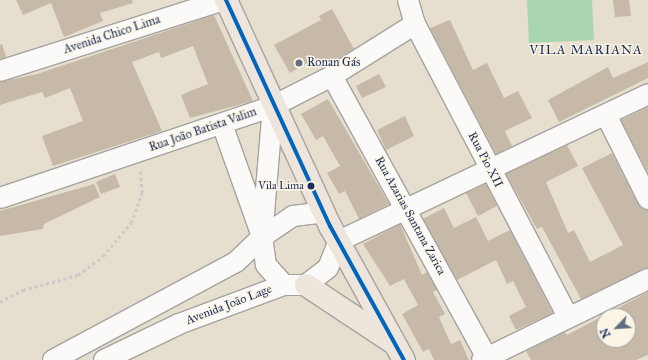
<!DOCTYPE html>
<html>
<head>
<meta charset="utf-8">
<style>
	body { margin:0 }
	#map { position:relative; width:648px; height:360px; overflow:hidden; background:#e6dece; font-family:"IM FELL Great Primer",serif }
	div>[style] { position:absolute }
	[style*='--x'] { left:calc(var(--x)*1px); top:calc(var(--y)*1px); width:calc(var(--w)*1px); rotate:calc(var(--a)*1deg) }
	.green>* { inset:0; background:#a9d5ae }
	.building>* { inset:0; background:#c7b9a8 }
	.path>* { height:2.5px; margin-top:-1.25px; transform-origin:0; background:repeating-linear-gradient(90deg,#cbcaca 0 3px,transparent 0 6px) }
	.roads { filter:drop-shadow(1px 0 #a5a39f) drop-shadow(-1px 0 #a5a39f) drop-shadow(0 1px #a5a39f) drop-shadow(0 -1px #a5a39f) }
	.minor>* { height:20px; margin:-10px; padding:0 10px; transform-origin:10px; border-radius:10px; background:#fbfaf8 }
	.major>* { height:22px; margin:-11px; padding:0 11px; transform-origin:11px; border-radius:11px; background:#eee5dc }
	.bus-1>* { height:4px; margin:-2px; padding:0 2px; transform-origin:2px; border-radius:2px; background:#0065bd }
	.dots>* { width:11px; height:11px; translate:-50% -50%; box-sizing:border-box; border:2px solid #fcf5e5; border-radius:50% }
	span { translate:-50% -50%; white-space:nowrap; text-align:center; line-height:1.15; -webkit-text-stroke:3px #fcf5e5; paint-order:stroke }
	.bus-label { font-size:11px; color:#1b2f5e }
	.right { translate:-100% -50%; text-align:right }
	.street-label { font-size:12px; color:#1b2f5e }
	.poi-label { font-size:12px; color:#1b2f5e }
	.left { translate:0 -50%; text-align:left }
	.neighbourhood-label { font-size:13px; color:#1b2f5e; letter-spacing:1px }
	.north { position:absolute; left:596px; top:308px; width:40px; height:40px; box-sizing:border-box; background:#fcf5e5; border:1px solid #a2a6af; border-radius:50%; rotate:245deg; font-size:11px; font-weight:700; line-height:16px; text-align:center; color:#1b2f5e }
	.north::after { content:''; display:block; margin:auto; width:14px; height:18px; background:#626c85; clip-path:polygon(50% 0,100% 100%,50% 72%,0 100%) }
</style>
</head>
<body>
<div id="map">
	<div class="green">
		<i style="clip-path:polygon(527px 0,592px 0,594px 40px,529px 43px)"></i>
	</div>
	<div class="building">
		<i style="clip-path:polygon(16px 0,132px 0,133px 3px,100px 13px,103px 21px,64px 37px,51px 3px,23px 15px)"></i>
		<i style="clip-path:polygon(613px 0,629px 0,631px 16px,615px 17px)"></i>
		<i style="clip-path:polygon(332px 9px,354px 49px,321px 68px,316px 58px,290px 73px,274px 45px,321px 20px,319px 16px)"></i>
		<i style="clip-path:polygon(214px 15px,253px 101px,190px 118px,181px 95px,208px 84px,193px 46px,161px 58px,159px 52px,132px 62px,162px 131px,53px 166px,42px 136px,83px 121px,70px 88px,45px 98px,42px 92px,0 105px,0 82px,37px 74px)"></i>
		<i style="clip-path:polygon(450px 20px,473px 70px,487px 63px,504px 98px,518px 91px,532px 118px,505px 131px,512px 146px,496px 154px,430px 28px)"></i>
		<i style="clip-path:polygon(2px 44px,6px 57px,0 59px,0 45px)"></i>
		<i style="clip-path:polygon(648px 62px,648px 78px,559px 122px,548px 100px,608px 67px,613px 78px)"></i>
		<i style="clip-path:polygon(379px 74px,386px 87px,362px 98px,356px 86px)"></i>
		<i style="clip-path:polygon(328px 99px,389px 204px,359px 219px,345px 191px,339px 194px,327px 173px,340px 166px,323px 136px,316px 140px,301px 114px)"></i>
		<i style="clip-path:polygon(648px 107px,648px 173px,621px 120px)"></i>
		<i style="clip-path:polygon(405px 116px,414px 136px,386px 150px,377px 130px)"></i>
		<i style="clip-path:polygon(567px 145px,578px 166px,546px 182px,568px 233px,574px 230px,590px 262px,623px 245px,582px 168px,612px 153px,638px 204px,648px 210px,648px 268px,581px 299px,542px 227px,537px 229px,506px 174px)"></i>
		<i style="clip-path:polygon(115px 174px,120px 187px,101px 194px,96px 182px)"></i>
		<i style="clip-path:polygon(94px 184px,100px 197px,44px 224px,43px 229px,0 236px,0 211px)"></i>
		<i style="clip-path:polygon(486px 184px,497px 206px,478px 216px,466px 193px)"></i>
		<i style="clip-path:polygon(444px 208px,454px 228px,476px 217px,488px 241px,510px 230px,553px 313px,516px 330px,509px 316px,526px 307px,513px 281px,507px 284px,496px 260px,457px 280px,423px 219px)"></i>
		<i style="clip-path:polygon(400px 224px,422px 275px,427px 272px,437px 290px,433px 292px,445px 314px,439px 317px,451px 344px,460px 340px,469px 360px,434px 360px,429px 349px,423px 352px,402px 314px,418px 305px,404px 279px,390px 286px,363px 244px)"></i>
		<i style="clip-path:polygon(evenodd,648px 292px,648px 355px,636px 360px,531px 360px,526px 351px,565px 332px,567px 335px,648px 292px,604px 316px,628px 316px,628px 340px,604px 340px,604px 316px)"></i>
	</div>
	<div class="path">
		<i style="--x:0;--y:302;--w:26;--a:-28"></i>
		<i style="--x:23;--y:290;--w:57;--a:-15.3"></i>
		<i style="--x:78;--y:275;--w:31;--a:-37"></i>
		<i style="--x:103;--y:256;--w:43;--a:-49.7"></i>
		<i style="--x:131;--y:223;--w:32;--a:-70"></i>
		<i style="--x:142;--y:193;--w:23;--a:-95"></i>
	</div>
	<div class="roads">
		<div class="minor">
			<i style="--x:408;--y:0;--w:25;--a:74"></i>
			<i style="--x:415;--y:24;--w:331;--a:62.4"></i>
			<i style="--x:0;--y:71;--w:235;--a:-17.6"></i>
			<i style="--x:332;--y:76;--w:322;--a:61.2"></i>
			<i style="--x:273;--y:106;--w:131;--a:94.8"></i>
			<i style="--x:262;--y:237;--w:28;--a:82"></i>
			<i style="--x:266;--y:265;--w:27;--a:48"></i>
			<i style="--x:606;--y:115;--w:94;--a:63.4"></i>
			<i style="--x:222;--y:124;--w:114;--a:70.4"></i>
			<i style="--x:0;--y:198;--w:288;--a:-18.6"></i>
			<i style="--x:273;--y:106;--w:66;--a:-27"></i>
			<i style="--x:332;--y:76;--w:98;--a:-32.1"></i>
			<i style="--x:53;--y:360;--w:208;--a:-28.2"></i>
			<i style="--x:236;--y:262;--w:36;--a:-44"></i>
			<i style="--x:262;--y:237;--w:37;--a:-34"></i>
			<i style="--x:293;--y:216;--w:31;--a:-7"></i>
			<i style="--x:104;--y:360;--w:83;--a:-25.6"></i>
			<i style="--x:179;--y:324;--w:112;--a:-20.4"></i>
			<i style="--x:284;--y:285;--w:22;--a:0"></i>
			<i style="--x:306;--y:285;--w:28;--a:-38"></i>
			<i style="--x:328;--y:268;--w:29;--a:-68"></i>
			<i style="--x:339;--y:241;--w:342;--a:-25.4"></i>
			<i style="--x:482;--y:360;--w:185;--a:-26"></i>
		</div>
		<div class="major">
			<i style="--x:226;--y:0;--w:249;--a:65.3"></i>
			<i style="--x:330;--y:226;--w:153;--a:61.1"></i>
			<i style="--x:306;--y:285;--w:103;--a:33.5"></i>
		</div>
	</div>
	<div class="bus-1">
		<i style="--x:226;--y:0;--w:249;--a:65.3"></i>
		<i style="--x:330;--y:226;--w:153;--a:61.1"></i>
	</div>
	<div class="dots">
		<i style="left:299px;top:63px;background:#626c85"></i>
		<i style="left:311px;top:186px;background:#1b2f5e"></i>
	</div>
	<div class="bus-label">
		<span class="right" style="left:304px;top:186px">Vila Lima</span>
	</div>
	<div class="street-label">
		<span style="left:112px;top:35px;rotate:-18deg">Avenida Chico Lima</span>
		<span style="left:203px;top:130px;rotate:-19deg">Rua João Batista Valim</span>
		<span style="left:485px;top:160px;rotate:62deg">Rua Pio XII</span>
		<span style="left:410px;top:216px;rotate:61deg">Rua Azarias Santana Zarica</span>
		<span style="left:229px;top:305px;rotate:-21deg">Avenida João Lage</span>
	</div>
	<div class="poi-label">
		<span class="left" style="left:307px;top:63px">Ronan Gás</span>
	</div>
	<div class="neighbourhood-label">
		<span style="left:586px;top:50px">VILA MARIANA</span>
	</div>
	<div class="north">N</div>
</div>
</body>
</html>
